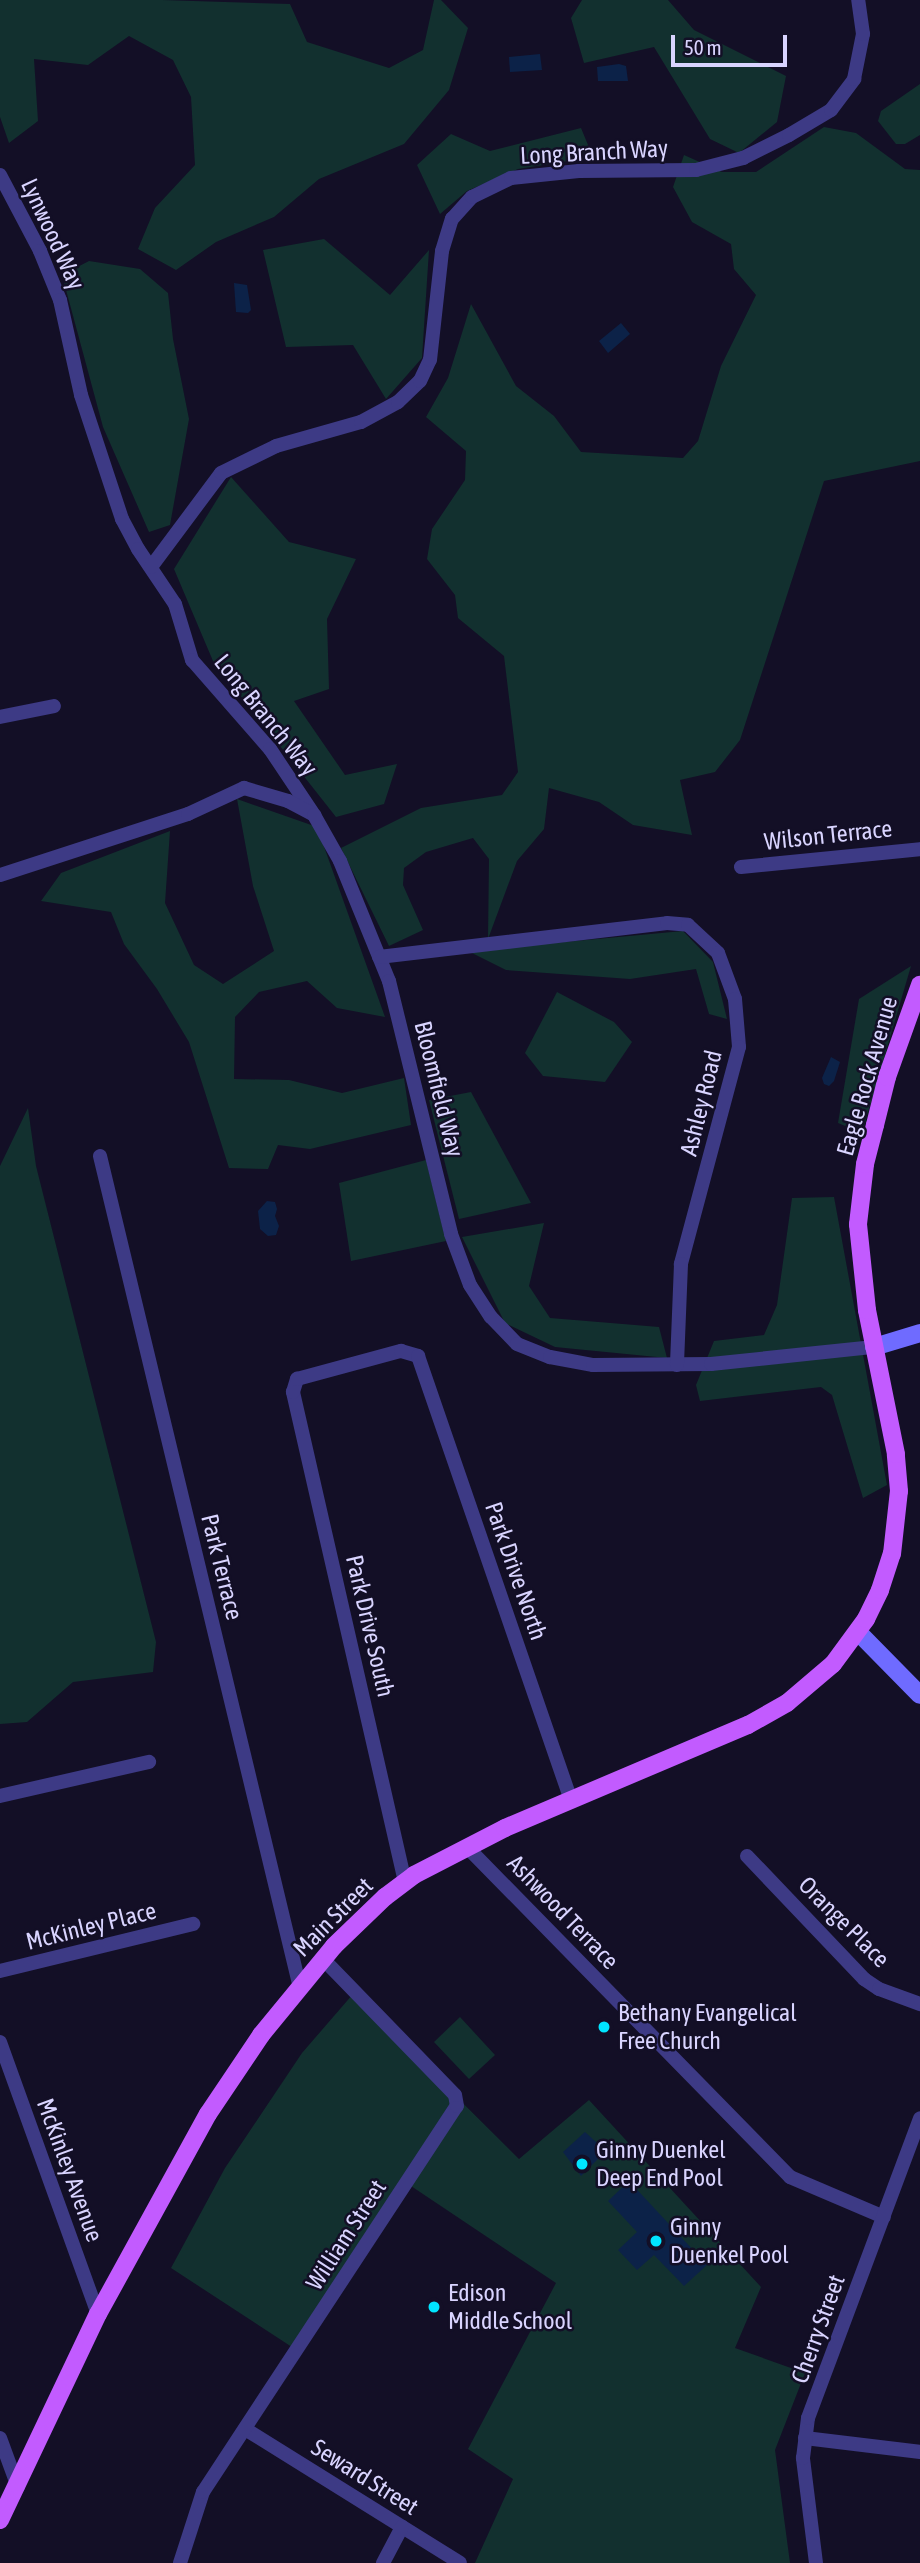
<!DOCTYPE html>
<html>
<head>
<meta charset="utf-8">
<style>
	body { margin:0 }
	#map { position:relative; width:920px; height:2563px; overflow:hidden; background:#130f26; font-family:"Asap Condensed",sans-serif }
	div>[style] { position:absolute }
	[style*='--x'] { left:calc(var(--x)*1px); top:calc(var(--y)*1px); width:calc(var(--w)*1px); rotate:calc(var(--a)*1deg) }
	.green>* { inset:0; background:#12302f }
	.water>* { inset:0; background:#0c2248 }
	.street>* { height:14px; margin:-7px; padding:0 7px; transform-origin:7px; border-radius:7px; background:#3d3a85 }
	.secondary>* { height:18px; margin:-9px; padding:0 9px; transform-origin:9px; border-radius:9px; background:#6f6bff }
	.primary>* { height:18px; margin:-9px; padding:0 9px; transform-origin:9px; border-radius:9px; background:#c25bff }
	.dots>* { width:19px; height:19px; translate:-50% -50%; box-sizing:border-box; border:4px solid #130f26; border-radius:50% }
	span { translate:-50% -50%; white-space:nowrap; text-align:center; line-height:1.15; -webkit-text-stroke:5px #130f26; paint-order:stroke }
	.street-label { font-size:24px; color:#d9d4ff }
	.poi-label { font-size:24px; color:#d9d4ff }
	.left { translate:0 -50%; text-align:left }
	.scale { position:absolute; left:671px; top:35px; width:116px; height:32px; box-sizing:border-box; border:4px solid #d9d4ff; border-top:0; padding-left:9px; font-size:21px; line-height:24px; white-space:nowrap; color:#d9d4ff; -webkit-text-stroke:5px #130f26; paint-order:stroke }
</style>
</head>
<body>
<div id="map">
	<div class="green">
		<i style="clip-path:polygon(0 0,162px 0,290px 4px,307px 42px,389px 68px,423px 50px,434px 0,441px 0,468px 28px,449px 90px,404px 144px,319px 179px,274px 217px,216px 242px,176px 270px,138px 249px,155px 208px,195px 165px,191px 97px,173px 60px,129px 36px,88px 65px,34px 59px,38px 121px,9px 143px,0 117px)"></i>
		<i style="clip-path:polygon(582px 0,668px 0,694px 30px,786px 76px,777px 122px,739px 153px,710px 139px,654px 47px,584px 63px,571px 18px)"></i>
		<i style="clip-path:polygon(920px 84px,920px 135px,905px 144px,896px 144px,878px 121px,881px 111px)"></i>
		<i style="clip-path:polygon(824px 127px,856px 133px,905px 169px,920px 170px,920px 461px,824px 481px,740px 740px,715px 772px,680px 780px,692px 835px,633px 825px,599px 802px,549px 788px,544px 829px,517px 861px,488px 939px,489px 859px,473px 838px,426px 852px,404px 868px,403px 885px,423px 930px,389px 946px,341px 848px,421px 808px,502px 795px,518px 772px,504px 656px,458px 618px,455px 595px,427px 559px,432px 529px,465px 480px,466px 451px,426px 417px,448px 378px,471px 304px,516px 386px,554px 416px,581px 452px,683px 458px,698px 441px,721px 366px,756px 295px,734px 269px,731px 244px,692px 222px,673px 187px,684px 155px,722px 172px,756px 172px)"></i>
		<i style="clip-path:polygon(581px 128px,593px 157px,518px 169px,467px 191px,440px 214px,417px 165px,451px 134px,490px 151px)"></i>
		<i style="clip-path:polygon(324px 239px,390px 295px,429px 250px,422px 358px,386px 399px,353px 345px,286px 347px,263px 250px)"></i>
		<i style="clip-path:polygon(89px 261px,140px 269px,168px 293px,173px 339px,189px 419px,170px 525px,149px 532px,103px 427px,62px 275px)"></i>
		<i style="clip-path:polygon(231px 477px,289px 542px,356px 559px,327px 619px,329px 689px,294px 701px,345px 775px,397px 764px,384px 804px,336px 817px,213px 661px,174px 569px)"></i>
		<i style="clip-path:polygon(237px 799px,317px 827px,385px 1017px,337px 1008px,307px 981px,259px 992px,235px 1017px,234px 1079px,289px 1080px,342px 1093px,404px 1078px,411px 1125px,310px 1149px,278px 1145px,268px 1169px,229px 1168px,189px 1042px,157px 989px,124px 944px,111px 912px,41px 901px,61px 873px,170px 831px,165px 903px,194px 965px,223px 984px,274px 951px,253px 886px)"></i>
		<i style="clip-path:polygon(683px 931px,713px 962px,727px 1019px,709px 1014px,696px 969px,630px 979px,506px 970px,468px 951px)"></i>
		<i style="clip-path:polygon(911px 966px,862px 1133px,838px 1123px,859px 999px)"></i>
		<i style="clip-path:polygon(557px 992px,614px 1022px,632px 1042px,605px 1082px,543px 1076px,525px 1053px)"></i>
		<i style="clip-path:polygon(471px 1092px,531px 1203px,459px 1219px,429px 1100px)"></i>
		<i style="clip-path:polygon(28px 1108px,36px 1166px,156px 1642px,153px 1672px,73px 1682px,27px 1722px,0 1724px,0 1166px)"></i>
		<i style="clip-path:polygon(426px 1160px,446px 1241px,351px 1261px,339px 1183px)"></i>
		<i style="clip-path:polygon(834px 1197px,887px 1485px,863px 1498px,832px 1395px,821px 1387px,700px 1401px,696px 1385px,714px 1341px,764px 1335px,777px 1305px,792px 1198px)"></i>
		<i style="clip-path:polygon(544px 1223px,529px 1286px,550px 1318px,659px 1327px,667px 1358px,555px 1347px,505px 1323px,462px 1237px)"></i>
		<i style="clip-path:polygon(353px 1994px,519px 2159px,589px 2100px,761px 2287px,735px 2348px,805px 2373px,775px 2450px,790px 2563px,475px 2563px,513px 2479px,468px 2449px,556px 2283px,408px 2184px,298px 2351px,171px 2268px,225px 2168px,302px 2053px)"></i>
		<i style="clip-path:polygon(460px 2017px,495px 2055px,469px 2079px,434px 2042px)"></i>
	</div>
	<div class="water">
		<i style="clip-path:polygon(540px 54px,542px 70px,510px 72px,509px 57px)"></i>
		<i style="clip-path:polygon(619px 64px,626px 66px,628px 81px,598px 81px,597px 67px)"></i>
		<i style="clip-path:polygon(234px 283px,247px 285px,251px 310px,248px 313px,236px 312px)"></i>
		<i style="clip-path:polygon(621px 323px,630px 334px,608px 353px,599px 341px)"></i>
		<i style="clip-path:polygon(831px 1057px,840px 1062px,834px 1081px,829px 1086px,824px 1084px,822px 1078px)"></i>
		<i style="clip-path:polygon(267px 1201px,275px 1202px,277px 1209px,275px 1216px,279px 1226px,276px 1235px,268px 1236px,260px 1229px,258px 1211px)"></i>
		<i style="clip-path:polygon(585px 2132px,606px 2151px,581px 2176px,563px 2152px)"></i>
		<i style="clip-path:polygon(629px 2181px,707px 2265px,684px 2286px,654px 2255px,637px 2270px,618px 2250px,637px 2232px,608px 2201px)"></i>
	</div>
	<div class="street">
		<i style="--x:0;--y:175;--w:86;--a:62.2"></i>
		<i style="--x:40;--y:251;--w:53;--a:67.8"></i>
		<i style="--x:60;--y:300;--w:97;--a:77.5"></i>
		<i style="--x:81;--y:395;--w:131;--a:71.7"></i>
		<i style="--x:122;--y:519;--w:34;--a:62"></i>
		<i style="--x:138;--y:549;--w:66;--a:56.1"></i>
		<i style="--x:175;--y:604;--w:59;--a:73.1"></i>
		<i style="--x:192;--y:660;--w:118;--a:48.8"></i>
		<i style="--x:270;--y:749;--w:76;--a:56.3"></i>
		<i style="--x:151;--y:567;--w:117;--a:-53.3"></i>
		<i style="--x:221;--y:473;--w:61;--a:-26.1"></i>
		<i style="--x:276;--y:446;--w:88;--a:-15.8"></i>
		<i style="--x:361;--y:422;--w:42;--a:-28.4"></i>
		<i style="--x:398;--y:402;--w:30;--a:-44"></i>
		<i style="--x:420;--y:381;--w:23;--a:-65"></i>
		<i style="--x:430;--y:360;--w:110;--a:-83.7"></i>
		<i style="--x:442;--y:251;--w:34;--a:-73"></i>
		<i style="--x:452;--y:219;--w:30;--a:-48"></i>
		<i style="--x:472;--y:197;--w:43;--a:-26"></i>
		<i style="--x:511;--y:178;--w:68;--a:-5.9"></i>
		<i style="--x:579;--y:171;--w:117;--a:-0.5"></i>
		<i style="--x:696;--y:170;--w:49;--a:-14.3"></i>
		<i style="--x:743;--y:158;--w:51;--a:-26.6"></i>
		<i style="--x:789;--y:135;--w:49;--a:-30.8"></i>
		<i style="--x:831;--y:110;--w:39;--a:-53"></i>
		<i style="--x:854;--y:79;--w:46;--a:-78.7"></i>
		<i style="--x:863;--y:34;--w:34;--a:-98"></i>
		<i style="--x:0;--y:717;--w:55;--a:-11.5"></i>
		<i style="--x:741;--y:867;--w:180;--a:-5.7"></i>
		<i style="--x:0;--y:875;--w:198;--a:-18"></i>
		<i style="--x:188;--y:814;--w:62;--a:-24.9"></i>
		<i style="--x:244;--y:788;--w:46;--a:16.5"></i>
		<i style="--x:288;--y:801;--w:30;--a:28"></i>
		<i style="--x:314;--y:815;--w:53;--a:60.5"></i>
		<i style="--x:340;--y:861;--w:130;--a:67.8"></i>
		<i style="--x:389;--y:981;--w:260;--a:76.2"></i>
		<i style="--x:451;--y:1234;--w:54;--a:69.6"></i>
		<i style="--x:470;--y:1285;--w:38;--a:57"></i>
		<i style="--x:491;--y:1317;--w:37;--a:46"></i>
		<i style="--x:517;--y:1344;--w:35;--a:22"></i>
		<i style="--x:550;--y:1357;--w:44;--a:10.5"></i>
		<i style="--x:593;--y:1365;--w:118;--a:-0.5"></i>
		<i style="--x:711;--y:1364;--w:164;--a:-6"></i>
		<i style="--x:379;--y:957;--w:290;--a:-6.7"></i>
		<i style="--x:667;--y:923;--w:21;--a:5"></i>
		<i style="--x:688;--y:925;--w:41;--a:43"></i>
		<i style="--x:718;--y:953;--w:49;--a:69.7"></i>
		<i style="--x:735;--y:999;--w:48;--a:85.2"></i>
		<i style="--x:739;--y:1047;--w:225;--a:105"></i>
		<i style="--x:681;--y:1264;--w:101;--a:92.3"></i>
		<i style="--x:100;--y:1156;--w:856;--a:76.48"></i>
		<i style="--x:0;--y:1796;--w:153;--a:-12.9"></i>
		<i style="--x:467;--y:1847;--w:462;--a:45.6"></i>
		<i style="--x:790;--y:2177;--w:102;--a:23.1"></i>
		<i style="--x:747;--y:1856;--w:170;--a:46.4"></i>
		<i style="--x:864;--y:1979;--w:18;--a:34"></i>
		<i style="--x:879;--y:1989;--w:44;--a:20.1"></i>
		<i style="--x:405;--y:1882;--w:503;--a:-102.88"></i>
		<i style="--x:293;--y:1392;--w:14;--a:-73"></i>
		<i style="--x:297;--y:1379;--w:108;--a:-15.1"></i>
		<i style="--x:401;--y:1351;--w:18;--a:16"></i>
		<i style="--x:418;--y:1356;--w:471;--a:71"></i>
		<i style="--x:0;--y:1971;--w:199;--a:-13.7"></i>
		<i style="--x:0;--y:2042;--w:289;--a:70.2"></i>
		<i style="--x:245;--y:2429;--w:253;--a:31.9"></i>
		<i style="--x:0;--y:2438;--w:52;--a:69.8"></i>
		<i style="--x:805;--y:2438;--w:116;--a:6.9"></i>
		<i style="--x:180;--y:2563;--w:75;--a:-72.1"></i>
		<i style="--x:203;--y:2492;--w:462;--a:-56.7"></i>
		<i style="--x:457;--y:2106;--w:11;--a:-100"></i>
		<i style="--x:455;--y:2095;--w:190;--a:-134.1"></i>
		<i style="--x:383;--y:2563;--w:41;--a:-62.2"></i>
		<i style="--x:816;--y:2563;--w:106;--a:-97.1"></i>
		<i style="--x:803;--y:2458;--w:40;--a:-82.9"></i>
		<i style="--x:808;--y:2418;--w:320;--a:-69.5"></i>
	</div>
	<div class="secondary">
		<i style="--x:874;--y:1347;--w:48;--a:-16.9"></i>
		<i style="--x:858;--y:1632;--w:88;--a:45.5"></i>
	</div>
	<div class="primary">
		<i style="--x:0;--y:2520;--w:228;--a:-64.6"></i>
		<i style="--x:98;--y:2314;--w:228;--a:-61.2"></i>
		<i style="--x:208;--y:2114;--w:95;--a:-56.1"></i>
		<i style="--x:261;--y:2035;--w:115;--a:-50.6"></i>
		<i style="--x:334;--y:1946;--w:71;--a:-43.9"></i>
		<i style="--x:385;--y:1897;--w:36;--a:-37"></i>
		<i style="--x:414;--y:1875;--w:102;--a:-27.3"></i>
		<i style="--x:505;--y:1828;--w:264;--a:-23"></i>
		<i style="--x:748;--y:1725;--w:45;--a:-29.4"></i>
		<i style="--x:787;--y:1703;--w:60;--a:-40.3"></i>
		<i style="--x:833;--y:1664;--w:56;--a:-53.7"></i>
		<i style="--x:866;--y:1619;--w:32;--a:-64"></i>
		<i style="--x:880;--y:1590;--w:38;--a:-72"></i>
		<i style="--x:892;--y:1554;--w:63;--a:-83.7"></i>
		<i style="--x:899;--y:1491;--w:37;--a:-95"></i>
		<i style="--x:896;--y:1454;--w:147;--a:-101.4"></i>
		<i style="--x:867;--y:1310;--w:86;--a:-96"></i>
		<i style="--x:858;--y:1224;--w:60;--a:-83.3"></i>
		<i style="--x:865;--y:1164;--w:40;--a:-75.6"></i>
		<i style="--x:875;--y:1125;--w:49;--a:-76"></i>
		<i style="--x:887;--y:1077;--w:98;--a:-70.3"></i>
	</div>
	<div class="dots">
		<i style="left:604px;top:2027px;background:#00e5ff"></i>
		<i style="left:582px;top:2164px;background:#00e5ff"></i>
		<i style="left:656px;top:2241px;background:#00e5ff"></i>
		<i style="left:434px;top:2307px;background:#00e5ff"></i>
	</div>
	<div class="street-label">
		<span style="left:594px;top:152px;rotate:-3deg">Long Branch Way</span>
		<span style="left:53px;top:234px;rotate:65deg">Lynwood Way</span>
		<span style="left:266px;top:715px;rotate:51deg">Long Branch Way</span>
		<span style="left:828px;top:835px;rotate:-6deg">Wilson Terrace</span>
		<span style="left:867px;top:1076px;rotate:-74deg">Eagle Rock Avenue</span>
		<span style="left:439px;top:1089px;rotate:76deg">Bloomfield Way</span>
		<span style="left:701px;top:1103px;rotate:-76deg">Ashley Road</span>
		<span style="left:222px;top:1567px;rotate:76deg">Park Terrace</span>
		<span style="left:516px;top:1571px;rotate:71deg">Park Drive North</span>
		<span style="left:370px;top:1626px;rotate:77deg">Park Drive South</span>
		<span style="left:563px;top:1912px;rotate:46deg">Ashwood Terrace</span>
		<span style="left:333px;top:1917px;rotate:-45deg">Main Street</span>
		<span style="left:844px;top:1922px;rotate:45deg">Orange Place</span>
		<span style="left:91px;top:1926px;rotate:-14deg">McKinley Place</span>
		<span style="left:70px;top:2170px;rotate:70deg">McKinley Avenue</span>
		<span style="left:346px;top:2235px;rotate:-57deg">William Street</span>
		<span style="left:818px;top:2329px;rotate:-70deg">Cherry Street</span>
		<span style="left:365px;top:2477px;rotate:32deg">Seward Street</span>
	</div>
	<div class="poi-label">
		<span class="left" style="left:618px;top:2027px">Bethany Evangelical<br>Free Church</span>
		<span class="left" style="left:596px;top:2164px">Ginny Duenkel<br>Deep End Pool</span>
		<span class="left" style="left:670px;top:2241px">Ginny<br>Duenkel Pool</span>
		<span class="left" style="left:448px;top:2307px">Edison<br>Middle School</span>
	</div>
	<div class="scale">50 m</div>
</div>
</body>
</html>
